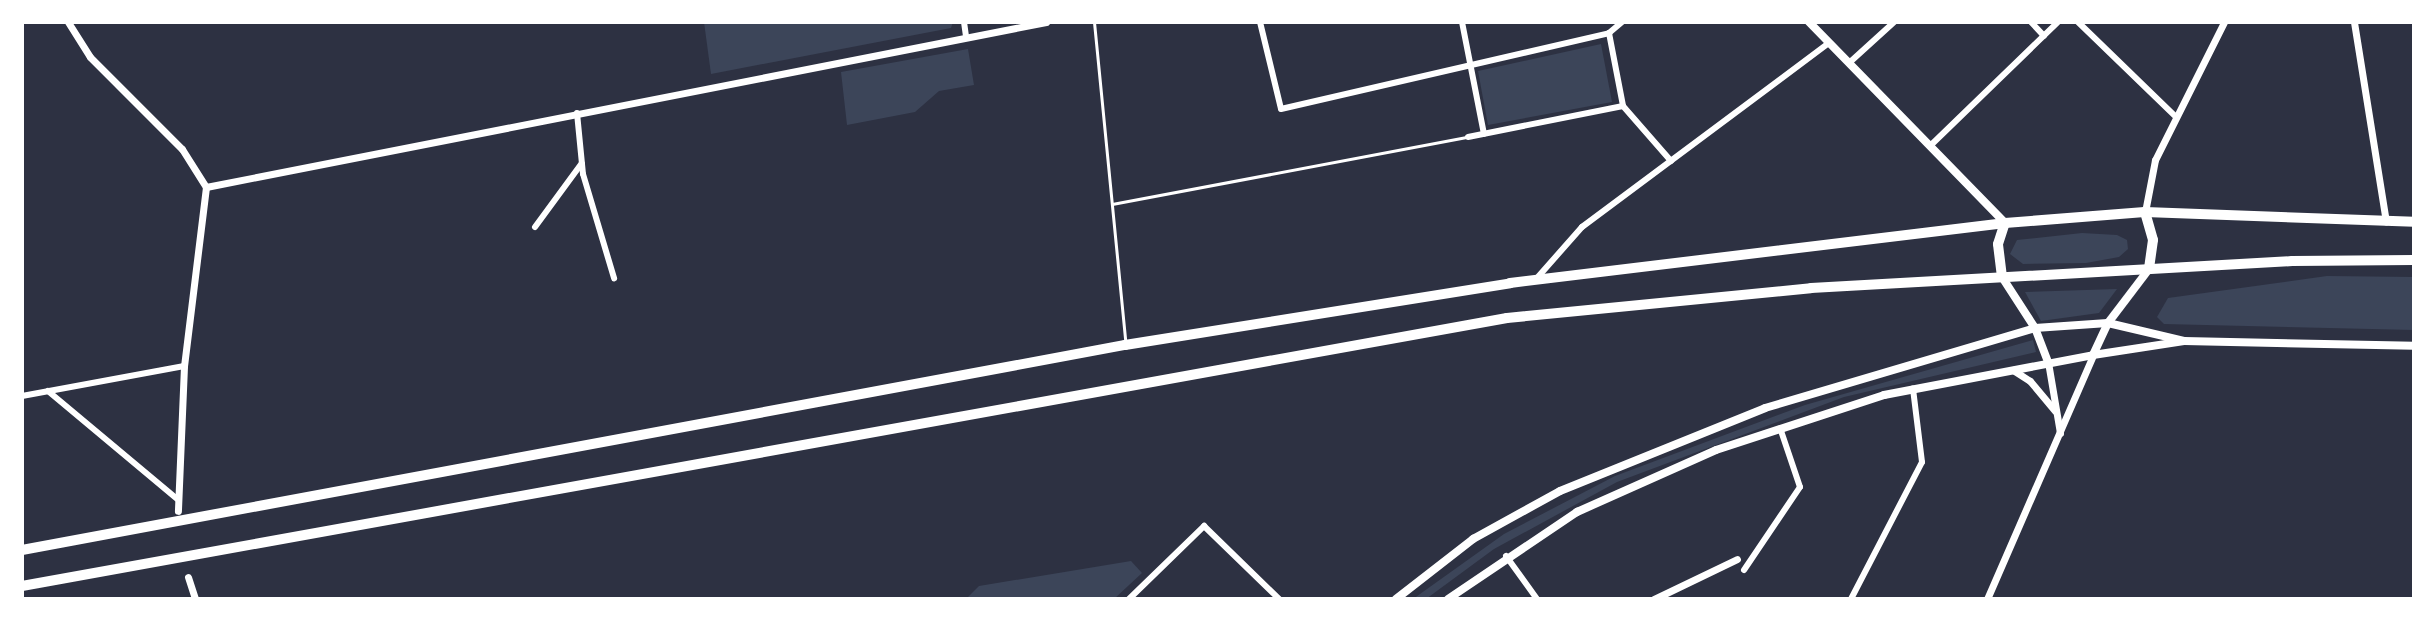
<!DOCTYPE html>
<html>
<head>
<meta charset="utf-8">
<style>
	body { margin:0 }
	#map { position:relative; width:2436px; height:621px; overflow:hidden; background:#2d3142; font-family:Montserrat,sans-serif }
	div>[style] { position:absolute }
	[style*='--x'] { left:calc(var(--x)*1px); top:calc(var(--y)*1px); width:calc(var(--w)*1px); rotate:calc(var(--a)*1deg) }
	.green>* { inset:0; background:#3c4559 }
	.service>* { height:3px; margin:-1.5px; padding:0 1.5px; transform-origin:1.5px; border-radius:1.5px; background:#fff }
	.minor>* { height:6px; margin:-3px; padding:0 3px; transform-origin:3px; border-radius:3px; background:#fff }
	.tertiary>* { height:7px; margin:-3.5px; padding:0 3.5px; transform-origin:3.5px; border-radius:3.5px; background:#fff }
	.secondary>* { height:8px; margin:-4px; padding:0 4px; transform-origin:4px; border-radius:4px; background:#fff }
	.trunk>* { height:10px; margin:-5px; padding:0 5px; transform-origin:5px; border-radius:5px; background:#fff }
	span { translate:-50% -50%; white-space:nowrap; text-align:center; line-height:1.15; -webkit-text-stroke:7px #fff; paint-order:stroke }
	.frame { position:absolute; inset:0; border:24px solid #fff; pointer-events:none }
</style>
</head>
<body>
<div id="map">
	<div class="green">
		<i style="clip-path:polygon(704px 22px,953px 22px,951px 28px,711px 74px)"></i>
		<i style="clip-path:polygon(1601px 44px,1612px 102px,1488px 125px,1478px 71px)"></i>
		<i style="clip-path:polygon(968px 49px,974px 85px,939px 91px,915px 112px,847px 125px,841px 72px)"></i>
		<i style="clip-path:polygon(2082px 233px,2117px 235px,2127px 240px,2128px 249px,2119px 257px,2086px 263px,2023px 264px,2010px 254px,2017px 240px)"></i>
		<i style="clip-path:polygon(2327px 276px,2414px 277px,2414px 330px,2164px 324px,2157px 317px,2168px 298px)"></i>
		<i style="clip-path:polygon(2117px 289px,2099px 313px,2041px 321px,2025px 292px)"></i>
		<i style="clip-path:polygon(2033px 340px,2036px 352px,1844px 397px,1617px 482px,1494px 549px,1426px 599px,1413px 599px,1504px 534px,1615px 476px,1805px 405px)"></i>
		<i style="clip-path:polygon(1131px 561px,1142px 573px,1114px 599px,966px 599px,979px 586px)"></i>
	</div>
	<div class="service">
		<i style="--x:1094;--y:22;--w:321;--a:84.4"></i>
		<i style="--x:1112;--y:204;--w:362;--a:-10.7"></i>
	</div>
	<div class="minor">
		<i style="--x:964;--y:22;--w:15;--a:82"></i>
		<i style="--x:1260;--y:22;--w:89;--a:76.4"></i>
		<i style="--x:1281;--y:109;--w:337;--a:-13"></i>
		<i style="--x:1609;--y:33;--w:17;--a:-40"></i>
		<i style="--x:1462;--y:22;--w:114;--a:78.9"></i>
		<i style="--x:2031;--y:22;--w:19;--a:47"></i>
		<i style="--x:2078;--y:22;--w:136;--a:44.1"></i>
		<i style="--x:1609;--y:33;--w:74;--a:79.1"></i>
		<i style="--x:1623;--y:106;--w:73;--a:48.9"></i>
		<i style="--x:1849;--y:63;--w:61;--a:-42.3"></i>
		<i style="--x:577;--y:113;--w:61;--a:84.4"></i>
		<i style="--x:583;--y:174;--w:109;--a:73.4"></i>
		<i style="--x:1468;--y:137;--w:158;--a:-11.3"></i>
		<i style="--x:1930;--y:146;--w:178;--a:-44.1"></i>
		<i style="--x:535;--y:227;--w:79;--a:-53.7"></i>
		<i style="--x:1537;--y:278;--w:68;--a:-48.6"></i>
		<i style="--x:1582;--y:227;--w:308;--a:-36.7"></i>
		<i style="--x:48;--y:391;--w:168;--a:39.9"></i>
		<i style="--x:22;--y:396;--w:165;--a:-10.5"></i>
		<i style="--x:1506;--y:556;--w:53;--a:54.2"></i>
		<i style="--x:1744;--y:570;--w:100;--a:-56"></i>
		<i style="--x:1800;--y:487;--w:62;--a:-108.7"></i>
		<i style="--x:1129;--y:599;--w:105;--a:-44.2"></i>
		<i style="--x:1204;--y:526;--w:105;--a:44.2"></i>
		<i style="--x:1851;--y:599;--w:154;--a:-62.6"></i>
		<i style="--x:1922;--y:462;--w:74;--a:-97"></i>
	</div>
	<div class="tertiary">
		<i style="--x:68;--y:22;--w:41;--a:57.8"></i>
		<i style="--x:90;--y:57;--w:130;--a:45"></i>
		<i style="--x:182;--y:149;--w:45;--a:57.7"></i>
		<i style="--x:206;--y:187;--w:180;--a:97"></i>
		<i style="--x:184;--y:366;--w:145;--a:92.4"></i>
		<i style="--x:2354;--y:22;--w:202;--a:80.9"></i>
		<i style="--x:206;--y:187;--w:856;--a:-11.11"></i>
		<i style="--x:2145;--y:212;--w:53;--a:-79.1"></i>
		<i style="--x:2155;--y:160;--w:154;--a:-63.4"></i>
		<i style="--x:2048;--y:362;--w:72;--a:80.4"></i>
		<i style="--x:2013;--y:370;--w:20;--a:33"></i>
		<i style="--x:2030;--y:381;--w:39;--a:50"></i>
		<i style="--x:188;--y:577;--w:23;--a:72"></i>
		<i style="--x:1654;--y:599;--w:92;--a:-25.7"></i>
		<i style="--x:1987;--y:599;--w:266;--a:-66.5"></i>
	</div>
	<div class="secondary">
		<i style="--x:1809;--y:22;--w:281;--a:45.7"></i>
		<i style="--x:2002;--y:277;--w:61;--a:57.1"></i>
		<i style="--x:2035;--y:328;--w:36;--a:69"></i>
		<i style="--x:2093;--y:355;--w:92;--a:-8.7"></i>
		<i style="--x:2184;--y:341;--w:230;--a:1.2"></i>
		<i style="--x:1396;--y:599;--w:98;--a:-37.9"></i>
		<i style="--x:1473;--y:539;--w:99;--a:-28.9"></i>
		<i style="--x:1560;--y:491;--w:221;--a:-22"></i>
		<i style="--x:1765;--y:408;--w:282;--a:-16.5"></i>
		<i style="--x:2035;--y:328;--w:73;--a:-3.9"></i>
		<i style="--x:2108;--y:323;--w:78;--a:13.3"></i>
		<i style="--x:1448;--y:599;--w:156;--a:-34"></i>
		<i style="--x:1577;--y:512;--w:152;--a:-24"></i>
		<i style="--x:1716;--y:450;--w:177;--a:-18.1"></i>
		<i style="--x:1884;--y:395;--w:213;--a:-10.8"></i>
		<i style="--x:2093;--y:355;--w:35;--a:-65"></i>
		<i style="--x:2108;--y:323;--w:68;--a:-52.8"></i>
	</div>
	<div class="trunk">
		<i style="--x:2145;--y:212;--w:29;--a:74"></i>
		<i style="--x:2153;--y:240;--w:29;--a:98"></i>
		<i style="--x:2002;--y:277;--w:33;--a:-97"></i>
		<i style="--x:1998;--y:244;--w:22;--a:-72"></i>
		<i style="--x:22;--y:550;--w:1122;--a:-10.53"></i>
		<i style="--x:1125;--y:345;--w:390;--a:-9.1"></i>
		<i style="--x:1510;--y:283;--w:499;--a:-6.9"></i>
		<i style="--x:2005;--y:223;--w:140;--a:-4.5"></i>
		<i style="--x:2145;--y:212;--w:269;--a:2.1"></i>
		<i style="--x:22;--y:586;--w:1509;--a:-10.23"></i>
		<i style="--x:1507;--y:318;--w:305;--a:-5.6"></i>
		<i style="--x:1811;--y:288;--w:482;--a:-3.2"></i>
		<i style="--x:2292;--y:261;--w:122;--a:-0.5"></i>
	</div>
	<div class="frame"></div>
</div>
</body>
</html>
